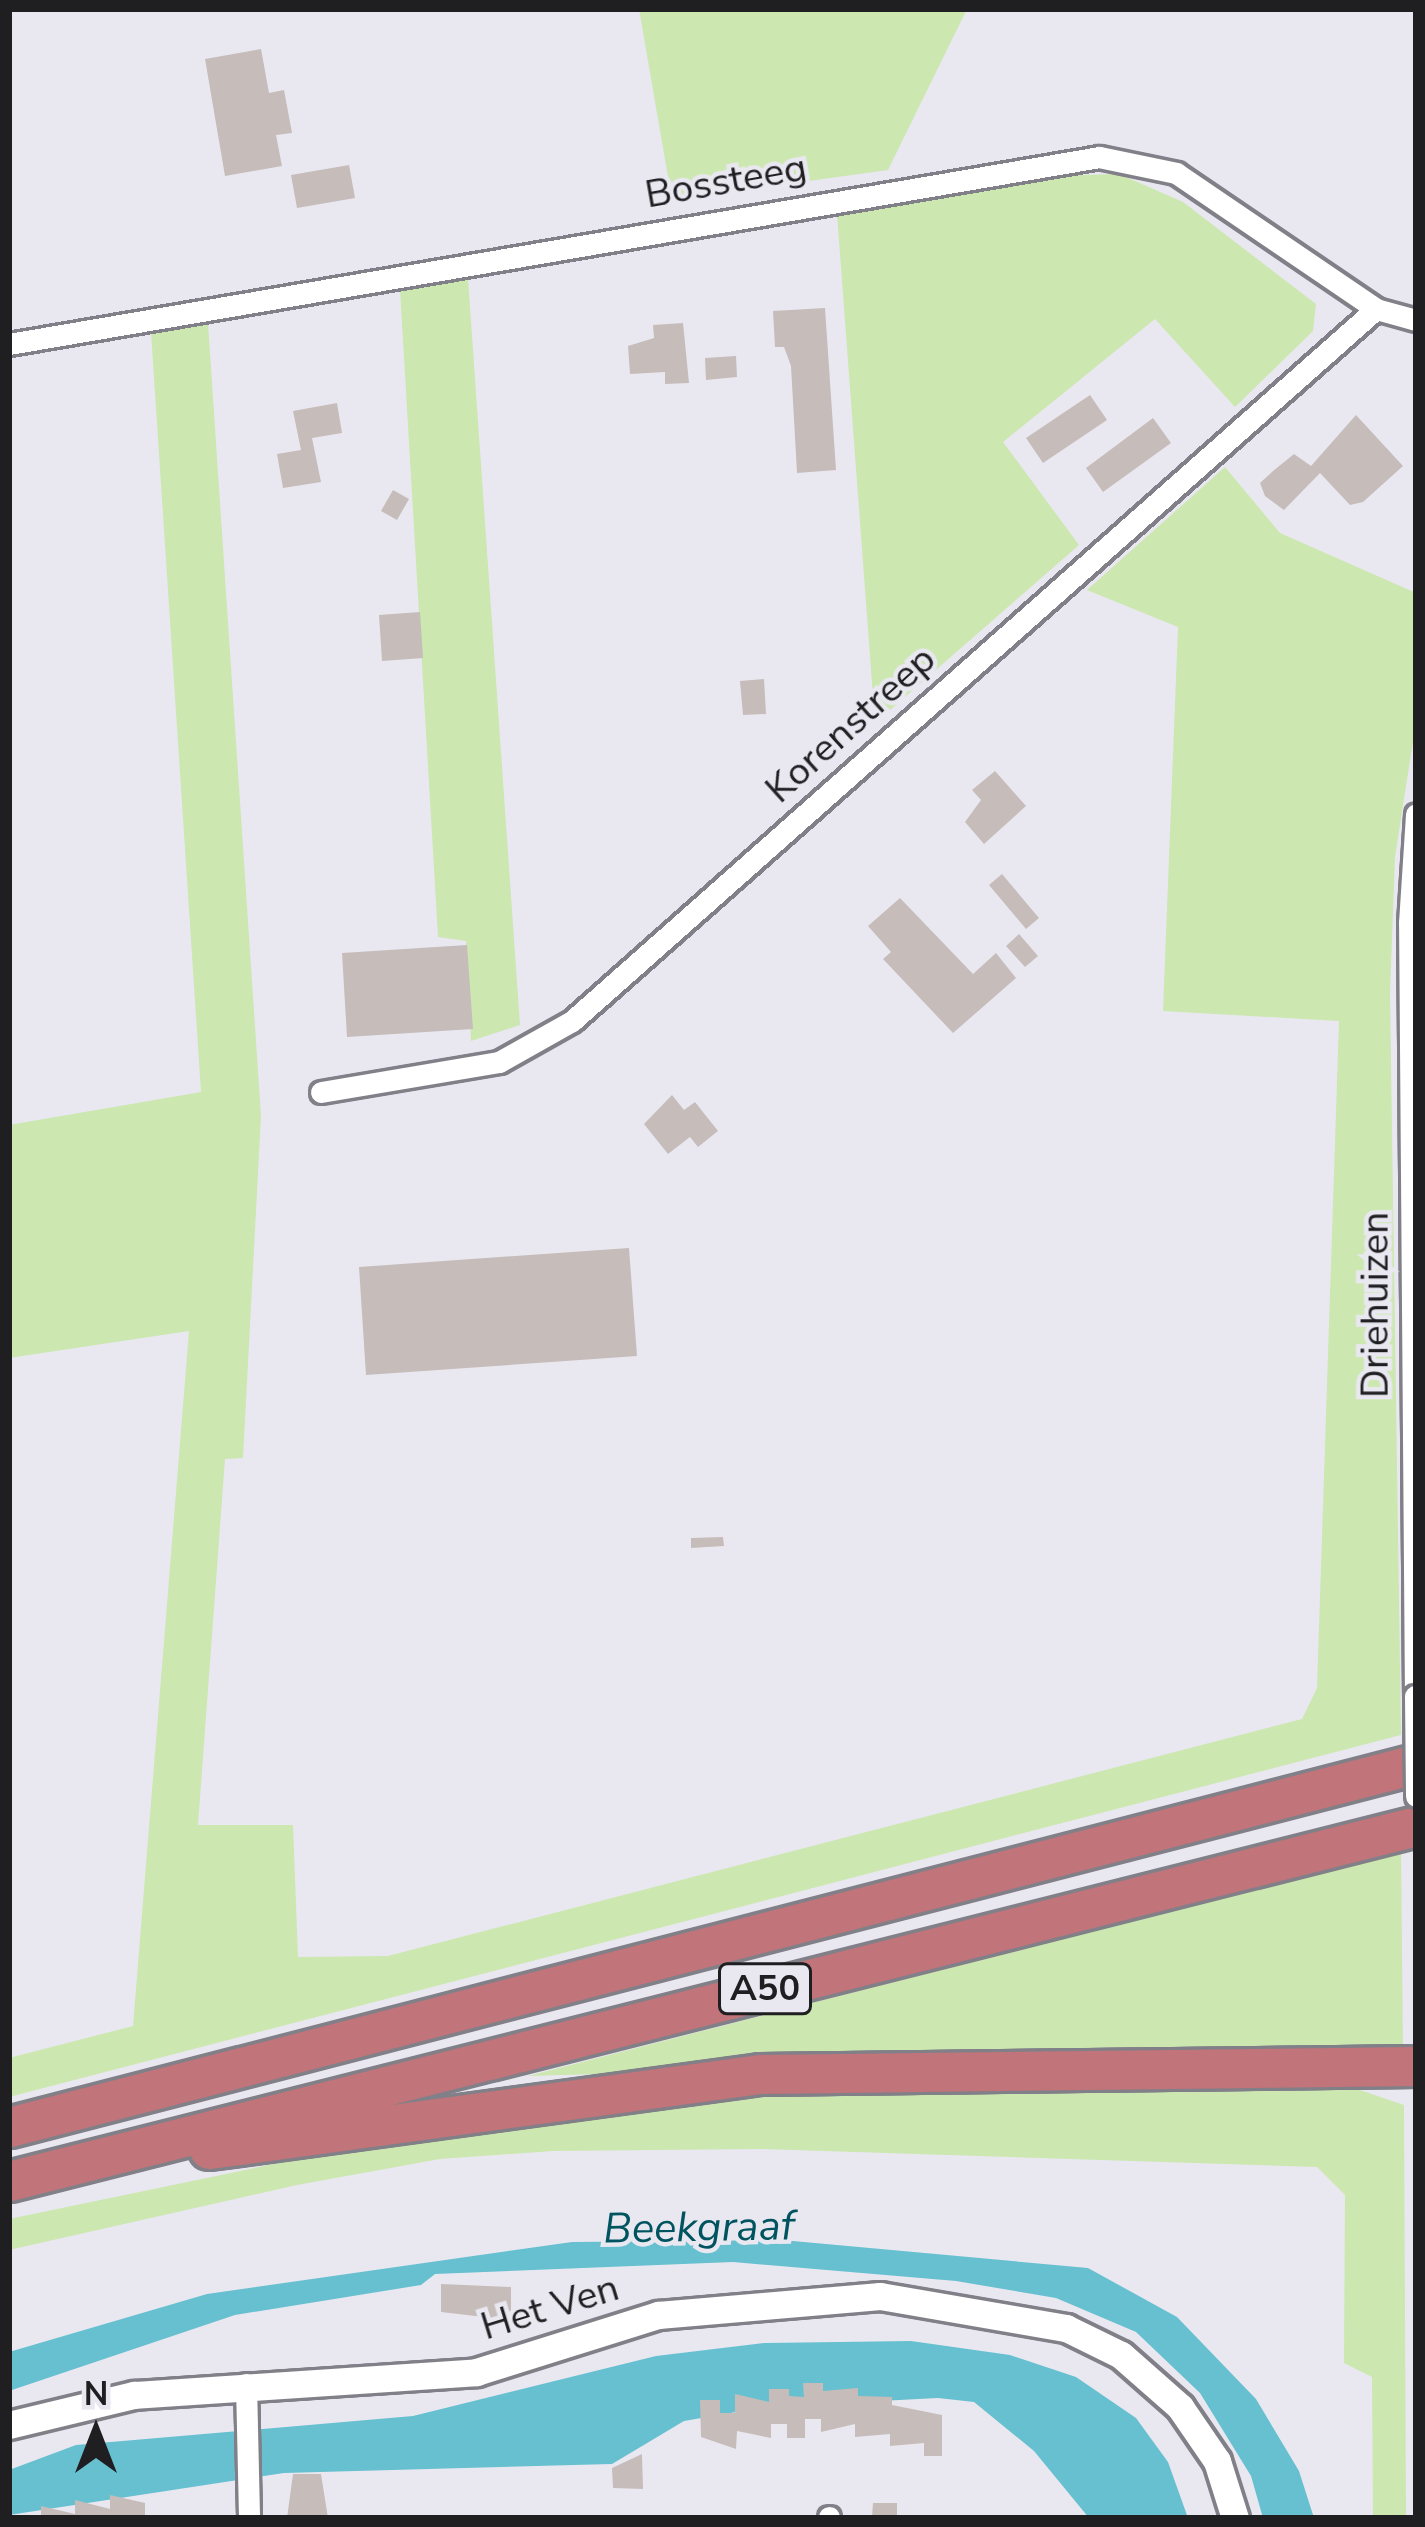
<!DOCTYPE html>
<html>
<head>
<meta charset="utf-8">
<style>
	body { margin:0 }
	#map { position:relative; width:1425px; height:2527px; overflow:hidden; background:#e9e8f1; font-family:"Nunito Sans",sans-serif }
	div>[style] { position:absolute }
	[style*='--x'] { left:calc(var(--x)*1px); top:calc(var(--y)*1px); width:calc(var(--w)*1px); rotate:calc(var(--a)*1deg) }
	.green>* { inset:0; background:#cce7af }
	.water>* { inset:0; background:#67c0d0 }
	.building>* { inset:0; background:#c6bcba }
	.roads { filter:drop-shadow(3px 0 #818088) drop-shadow(-3px 0 #818088) drop-shadow(0 3px #818088) drop-shadow(0 -3px #818088) }
	.minor>* { height:21px; margin:-10.5px; padding:0 10.5px; transform-origin:10.5px; border-radius:10.5px; background:#fff }
	.tertiary>* { height:27px; margin:-13.5px; padding:0 13.5px; transform-origin:13.5px; border-radius:13.5px; background:#fff }
	.motorway>* { height:39px; margin:-19.5px; padding:0 19.5px; transform-origin:19.5px; border-radius:19.5px; background:#c17479 }
	.bridges { filter:drop-shadow(3px 0 #818088) drop-shadow(-3px 0 #818088) drop-shadow(0 3px #818088) drop-shadow(0 -3px #818088) }
	.minor-bridge>* { height:21px; margin:-10.5px; padding:0 10.5px; transform-origin:10.5px; border-radius:10.5px; background:#fff }
	span { translate:-50% -50%; white-space:nowrap; text-align:center; line-height:1.15; -webkit-text-stroke:9px #e9e8f1; paint-order:stroke }
	.shield-label span { padding:3px 9px; background:#e9e8f1; border:3px solid; border-radius:9px; -webkit-text-stroke-width:0 }
	.shield-label { font-size:36px; color:#1f1e21; font-weight:700 }
	.street-label { font-size:39px; color:#1f1e21 }
	.water-label { font-size:42px; color:#005460; font-style:italic }
	.frame { position:absolute; inset:0; border:12px solid #1f1e21; pointer-events:none }
	.north { position:absolute; left:36px; top:2371px; width:120px; height:120px; -webkit-text-stroke:9px #e9e8f1; paint-order:stroke; rotate:0deg; font-size:33px; font-weight:700; line-height:48px; text-align:center; color:#1f1e21 }
	.north::after { content:''; display:block; margin:auto; width:42px; height:54px; background:#1f1e21; clip-path:polygon(50% 0,100% 100%,50% 72%,0 100%) }
</style>
</head>
<body>
<div id="map">
	<div class="green">
		<i style="clip-path:polygon(639px 9px,967px 9px,888px 170px,672px 200px)"></i>
		<i style="clip-path:polygon(1119px 174px,1183px 202px,1316px 304px,1313px 331px,1235px 407px,1155px 319px,1003px 442px,1079px 545px,875px 723px,837px 214px,1050px 176px)"></i>
		<i style="clip-path:polygon(468px 278px,520px 1025px,471px 1041px,466px 941px,438px 937px,400px 289px)"></i>
		<i style="clip-path:polygon(208px 323px,261px 1116px,243px 1458px,225px 1459px,198px 1825px,293px 1825px,298px 1957px,388px 1956px,1302px 1719px,1317px 1688px,1339px 1021px,1163px 1011px,1178px 627px,1087px 590px,1225px 467px,1280px 533px,1416px 593px,1416px 722px,1395px 857px,1390px 993px,1401px 1735px,9px 2097px,9px 2058px,133px 2026px,189px 1331px,9px 1358px,9px 1125px,201px 1092px,151px 332px)"></i>
		<i style="clip-path:polygon(1401px 1848px,1403px 2051px,528px 2076px,850px 1993px)"></i>
		<i style="clip-path:polygon(863px 2088px,1360px 2090px,1404px 2105px,1406px 2518px,1373px 2518px,1372px 2377px,1344px 2363px,1345px 2195px,1317px 2167px,761px 2149px,553px 2151px,440px 2159px,297px 2185px,9px 2250px,9px 2219px,360px 2146px,655px 2106px)"></i>
	</div>
	<div class="water">
		<i style="clip-path:polygon(782px 2240px,1088px 2268px,1177px 2317px,1256px 2399px,1299px 2471px,1314px 2518px,1263px 2518px,1251px 2476px,1200px 2393px,1136px 2332px,1056px 2298px,956px 2281px,733px 2262px,435px 2274px,421px 2285px,235px 2315px,9px 2391px,9px 2352px,207px 2294px,572px 2242px)"></i>
		<i style="clip-path:polygon(911px 2341px,1010px 2355px,1076px 2377px,1136px 2418px,1168px 2462px,1188px 2518px,1089px 2518px,1034px 2451px,974px 2402px,938px 2398px,765px 2407px,684px 2421px,612px 2464px,284px 2473px,9px 2515px,9px 2470px,76px 2445px,413px 2416px,656px 2356px,765px 2343px)"></i>
	</div>
	<div class="building">
		<i style="clip-path:polygon(261px 49px,269px 93px,284px 90px,292px 133px,276px 135px,282px 166px,225px 176px,205px 59px)"></i>
		<i style="clip-path:polygon(349px 165px,355px 198px,297px 208px,291px 175px)"></i>
		<i style="clip-path:polygon(825px 308px,836px 470px,797px 473px,791px 366px,784px 347px,775px 347px,773px 311px)"></i>
		<i style="clip-path:polygon(683px 323px,689px 383px,665px 384px,665px 372px,630px 374px,628px 346px,654px 338px,653px 325px)"></i>
		<i style="clip-path:polygon(736px 356px,737px 377px,706px 380px,705px 358px)"></i>
		<i style="clip-path:polygon(1090px 395px,1107px 420px,1043px 463px,1026px 438px)"></i>
		<i style="clip-path:polygon(337px 403px,342px 433px,312px 438px,321px 482px,283px 488px,277px 454px,301px 450px,293px 411px)"></i>
		<i style="clip-path:polygon(1356px 415px,1403px 466px,1363px 502px,1350px 505px,1320px 473px,1284px 510px,1265px 496px,1260px 483px,1273px 471px,1294px 454px,1311px 466px)"></i>
		<i style="clip-path:polygon(1153px 418px,1171px 443px,1103px 492px,1086px 468px)"></i>
		<i style="clip-path:polygon(393px 490px,409px 499px,397px 520px,381px 511px)"></i>
		<i style="clip-path:polygon(420px 612px,423px 658px,382px 661px,379px 615px)"></i>
		<i style="clip-path:polygon(764px 679px,766px 714px,743px 715px,740px 681px)"></i>
		<i style="clip-path:polygon(995px 771px,1026px 806px,984px 844px,965px 822px,981px 800px,972px 790px)"></i>
		<i style="clip-path:polygon(1002px 874px,1039px 918px,1026px 929px,989px 885px)"></i>
		<i style="clip-path:polygon(900px 898px,973px 974px,996px 953px,1016px 978px,953px 1033px,883px 959px,891px 952px,868px 926px)"></i>
		<i style="clip-path:polygon(1019px 934px,1038px 956px,1025px 967px,1006px 946px)"></i>
		<i style="clip-path:polygon(467px 945px,473px 1029px,347px 1037px,342px 953px)"></i>
		<i style="clip-path:polygon(672px 1095px,684px 1110px,695px 1102px,718px 1131px,698px 1147px,690px 1137px,668px 1154px,644px 1124px)"></i>
		<i style="clip-path:polygon(629px 1248px,637px 1356px,366px 1375px,359px 1267px)"></i>
		<i style="clip-path:polygon(723px 1537px,724px 1546px,691px 1548px,691px 1538px)"></i>
		<i style="clip-path:polygon(441px 2284px,511px 2287px,511px 2320px,441px 2312px)"></i>
		<i style="clip-path:polygon(803px 2383px,823px 2383px,823px 2391px,858px 2388px,858px 2396px,892px 2397px,892px 2405px,942px 2415px,942px 2456px,924px 2456px,924px 2443px,890px 2446px,890px 2434px,855px 2437px,855px 2424px,821px 2432px,821px 2419px,805px 2419px,805px 2438px,787px 2438px,787px 2424px,771px 2424px,771px 2438px,737px 2431px,736px 2449px,701px 2437px,700px 2400px,720px 2400px,720px 2413px,735px 2413px,735px 2394px,769px 2402px,769px 2389px,789px 2389px,789px 2396px,804px 2397px)"></i>
		<i style="clip-path:polygon(642px 2454px,643px 2489px,613px 2488px,612px 2468px)"></i>
		<i style="clip-path:polygon(293px 2474px,321px 2474px,328px 2518px,287px 2518px)"></i>
		<i style="clip-path:polygon(110px 2495px,145px 2503px,145px 2518px,41px 2518px,41px 2506px,75px 2514px,75px 2500px,110px 2509px)"></i>
		<i style="clip-path:polygon(873px 2503px,897px 2503px,897px 2518px,872px 2517px)"></i>
	</div>
	<div class="roads">
		<div class="minor">
			<i style="--x:9;--y:344;--w:1106;--a:-9.73"></i>
			<i style="--x:1099;--y:157;--w:79;--a:11.7"></i>
			<i style="--x:1176;--y:173;--w:242;--a:34.2"></i>
			<i style="--x:1376;--y:309;--w:41;--a:15.4"></i>
			<i style="--x:321;--y:1092;--w:181;--a:-9.6"></i>
			<i style="--x:499;--y:1062;--w:84;--a:-29.3"></i>
			<i style="--x:572;--y:1021;--w:1074;--a:-41.53"></i>
			<i style="--x:1415;--y:1696;--w:773;--a:-90.44"></i>
			<i style="--x:1409;--y:923;--w:109;--a:-86.3"></i>
			<i style="--x:246;--y:2384;--w:134;--a:88.7"></i>
			<i style="--x:829;--y:2518;--w:1;--a:-90"></i>
		</div>
		<div class="tertiary">
			<i style="--x:9;--y:2425;--w:129;--a:-13.5"></i>
			<i style="--x:134;--y:2395;--w:343;--a:-3.8"></i>
			<i style="--x:476;--y:2372;--w:191;--a:-17.4"></i>
			<i style="--x:658;--y:2315;--w:223;--a:-4.9"></i>
			<i style="--x:880;--y:2296;--w:189;--a:9.8"></i>
			<i style="--x:1066;--y:2328;--w:61;--a:26.1"></i>
			<i style="--x:1121;--y:2355;--w:79;--a:41.4"></i>
			<i style="--x:1180;--y:2407;--w:65;--a:55.6"></i>
			<i style="--x:1217;--y:2461;--w:60;--a:72.5"></i>
		</div>
		<div class="motorway">
			<i style="--x:9;--y:2127;--w:1453;--a:-14.47"></i>
			<i style="--x:209;--y:2149;--w:556;--a:-7.75"></i>
			<i style="--x:760;--y:2074;--w:656;--a:-0.7"></i>
			<i style="--x:9;--y:2181;--w:1451;--a:-14.16"></i>
		</div>
	</div>
	<div class="bridges">
		<div class="minor-bridge">
			<i style="--x:1415;--y:1696;--w:100;--a:89.4"></i>
		</div>
	</div>
	<div class="shield-label">
		<span style="left:765px;top:1989px">A50</span>
	</div>
	<div class="street-label">
		<span style="left:726px;top:182px;rotate:-10deg">Bossteeg</span>
		<span style="left:851px;top:725px;rotate:-42deg">Korenstreep</span>
		<span style="left:1376px;top:1305px;rotate:-90deg">Driehuizen</span>
		<span style="left:550px;top:2308px;rotate:-17deg">Het Ven</span>
	</div>
	<div class="water-label">
		<span style="left:699px;top:2228px;rotate:-1deg">Beekgraaf</span>
	</div>
	<div class="frame"></div>
	<div class="north">N</div>
</div>
</body>
</html>
